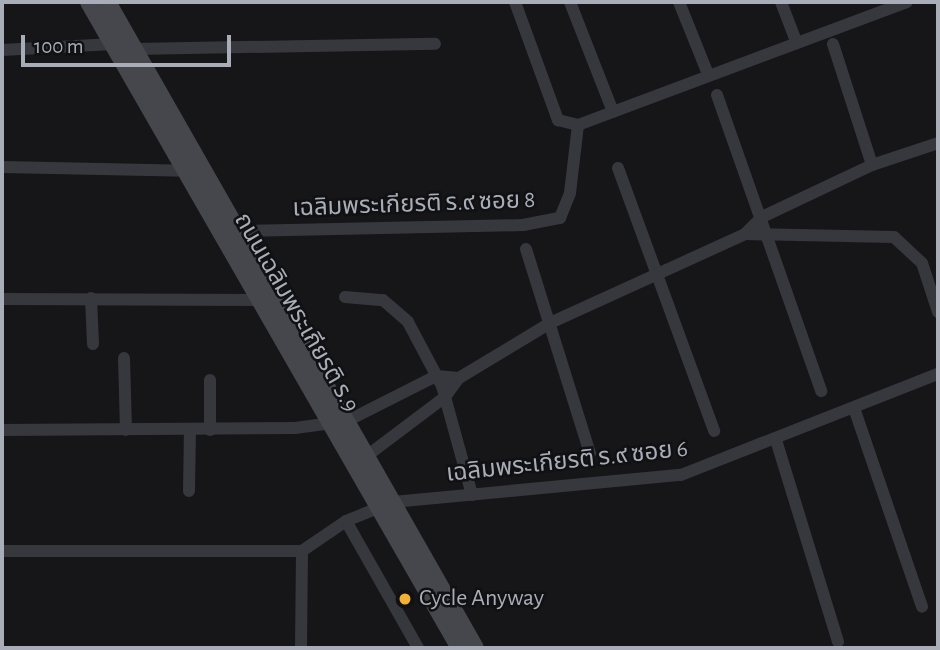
<!DOCTYPE html>
<html>
<head>
<meta charset="utf-8">
<style>
	body { margin:0 }
	#map { position:relative; width:940px; height:650px; overflow:hidden; background:#161618; font-family:"Alegreya Sans","Noto Sans Thai",sans-serif }
	div>[style] { position:absolute }
	[style*='--x'] { left:calc(var(--x)*1px); top:calc(var(--y)*1px); width:calc(var(--w)*1px); rotate:calc(var(--a)*1deg) }
	.street>* { height:12px; margin:-6px; padding:0 6px; transform-origin:6px; border-radius:6px; background:#37383d }
	.secondary>* { height:18px; margin:-9px; padding:0 9px; transform-origin:9px; border-radius:9px; background:#45474d }
	.dots>* { width:19px; height:19px; translate:-50% -50%; box-sizing:border-box; border:4px solid #111113; border-radius:50% }
	span { translate:-50% -50%; white-space:nowrap; text-align:center; line-height:1.15; -webkit-text-stroke:5px #111113; paint-order:stroke }
	.street-label { font-size:24px; color:#a8adb8 }
	.poi-label { font-size:24px; color:#a8adb8 }
	.left { translate:0 -50%; text-align:left }
	.frame { position:absolute; inset:0; border:4px solid #a8adb8; pointer-events:none }
	.scale { position:absolute; left:21px; top:35px; width:210px; height:32px; box-sizing:border-box; border:4px solid #a8adb8; border-top:0; padding-left:9px; font-size:21px; line-height:24px; white-space:nowrap; color:#a8adb8; -webkit-text-stroke:5px #111113; paint-order:stroke }
</style>
</head>
<body>
<div id="map">
	<div class="street">
		<i style="--x:515;--y:2;--w:126;--a:70"></i>
		<i style="--x:558;--y:120;--w:21;--a:14"></i>
		<i style="--x:570;--y:2;--w:118;--a:68.6"></i>
		<i style="--x:679;--y:2;--w:78;--a:68.1"></i>
		<i style="--x:781;--y:2;--w:42;--a:69"></i>
		<i style="--x:833;--y:44;--w:127;--a:72.1"></i>
		<i style="--x:134;--y:49;--w:301;--a:-1"></i>
		<i style="--x:2;--y:50;--w:111;--a:-3.1"></i>
		<i style="--x:717;--y:95;--w:314;--a:70.6"></i>
		<i style="--x:2;--y:167;--w:184;--a:1.2"></i>
		<i style="--x:618;--y:168;--w:280;--a:69.9"></i>
		<i style="--x:241;--y:231;--w:282;--a:-1.2"></i>
		<i style="--x:523;--y:225;--w:38;--a:-11"></i>
		<i style="--x:560;--y:218;--w:27;--a:-68"></i>
		<i style="--x:570;--y:193;--w:68;--a:-83.3"></i>
		<i style="--x:578;--y:125;--w:351;--a:-20.5"></i>
		<i style="--x:745;--y:234;--w:149;--a:1.2"></i>
		<i style="--x:894;--y:237;--w:38;--a:43"></i>
		<i style="--x:922;--y:263;--w:52;--a:71.9"></i>
		<i style="--x:526;--y:249;--w:214;--a:72.6"></i>
		<i style="--x:345;--y:297;--w:38;--a:5"></i>
		<i style="--x:383;--y:300;--w:33;--a:41"></i>
		<i style="--x:408;--y:322;--w:72;--a:62"></i>
		<i style="--x:442;--y:386;--w:113;--a:74.6"></i>
		<i style="--x:91;--y:298;--w:46;--a:87.5"></i>
		<i style="--x:2;--y:299;--w:258;--a:0.2"></i>
		<i style="--x:124;--y:358;--w:72;--a:88.4"></i>
		<i style="--x:854;--y:408;--w:210;--a:71.1"></i>
		<i style="--x:2;--y:430;--w:293;--a:-0.4"></i>
		<i style="--x:295;--y:428;--w:52;--a:-7.7"></i>
		<i style="--x:347;--y:421;--w:100;--a:-26.8"></i>
		<i style="--x:436;--y:376;--w:23;--a:5"></i>
		<i style="--x:210;--y:430;--w:50;--a:-90"></i>
		<i style="--x:776;--y:440;--w:211;--a:72.9"></i>
		<i style="--x:368;--y:455;--w:96;--a:-37"></i>
		<i style="--x:445;--y:397;--w:24;--a:-54"></i>
		<i style="--x:459;--y:378;--w:106;--a:-31.1"></i>
		<i style="--x:550;--y:323;--w:214;--a:-24.5"></i>
		<i style="--x:745;--y:234;--w:24;--a:-45"></i>
		<i style="--x:762;--y:217;--w:122;--a:-25.3"></i>
		<i style="--x:872;--y:165;--w:70;--a:-18.4"></i>
		<i style="--x:189;--y:491;--w:61;--a:-89.1"></i>
		<i style="--x:346;--y:521;--w:146;--a:60.4"></i>
		<i style="--x:2;--y:551;--w:300;--a:0"></i>
		<i style="--x:302;--y:551;--w:97;--a:90.6"></i>
		<i style="--x:302;--y:551;--w:53;--a:-34.3"></i>
		<i style="--x:346;--y:521;--w:51;--a:-22"></i>
		<i style="--x:393;--y:502;--w:289;--a:-5.4"></i>
		<i style="--x:681;--y:475;--w:276;--a:-21.5"></i>
	</div>
	<div class="secondary">
		<i style="--x:89;--y:2;--w:745;--a:60.13"></i>
		<i style="--x:107;--y:2;--w:743;--a:60.33"></i>
	</div>
	<div class="dots">
		<i style="left:405px;top:599px;background:#f2b134"></i>
	</div>
	<div class="street-label">
		<span style="left:414px;top:205px;rotate:-2deg">เฉลิมพระเกียรติ ร.๙ ซอย 8</span>
		<span style="left:296px;top:313px;rotate:60deg">ถนนเฉลิมพระเกียรติ ร.9</span>
		<span style="left:567px;top:462px;rotate:-6deg">เฉลิมพระเกียรติ ร.๙ ซอย 6</span>
	</div>
	<div class="poi-label">
		<span class="left" style="left:419px;top:599px">Cycle Anyway</span>
	</div>
	<div class="frame"></div>
	<div class="scale">100 m</div>
</div>
</body>
</html>
